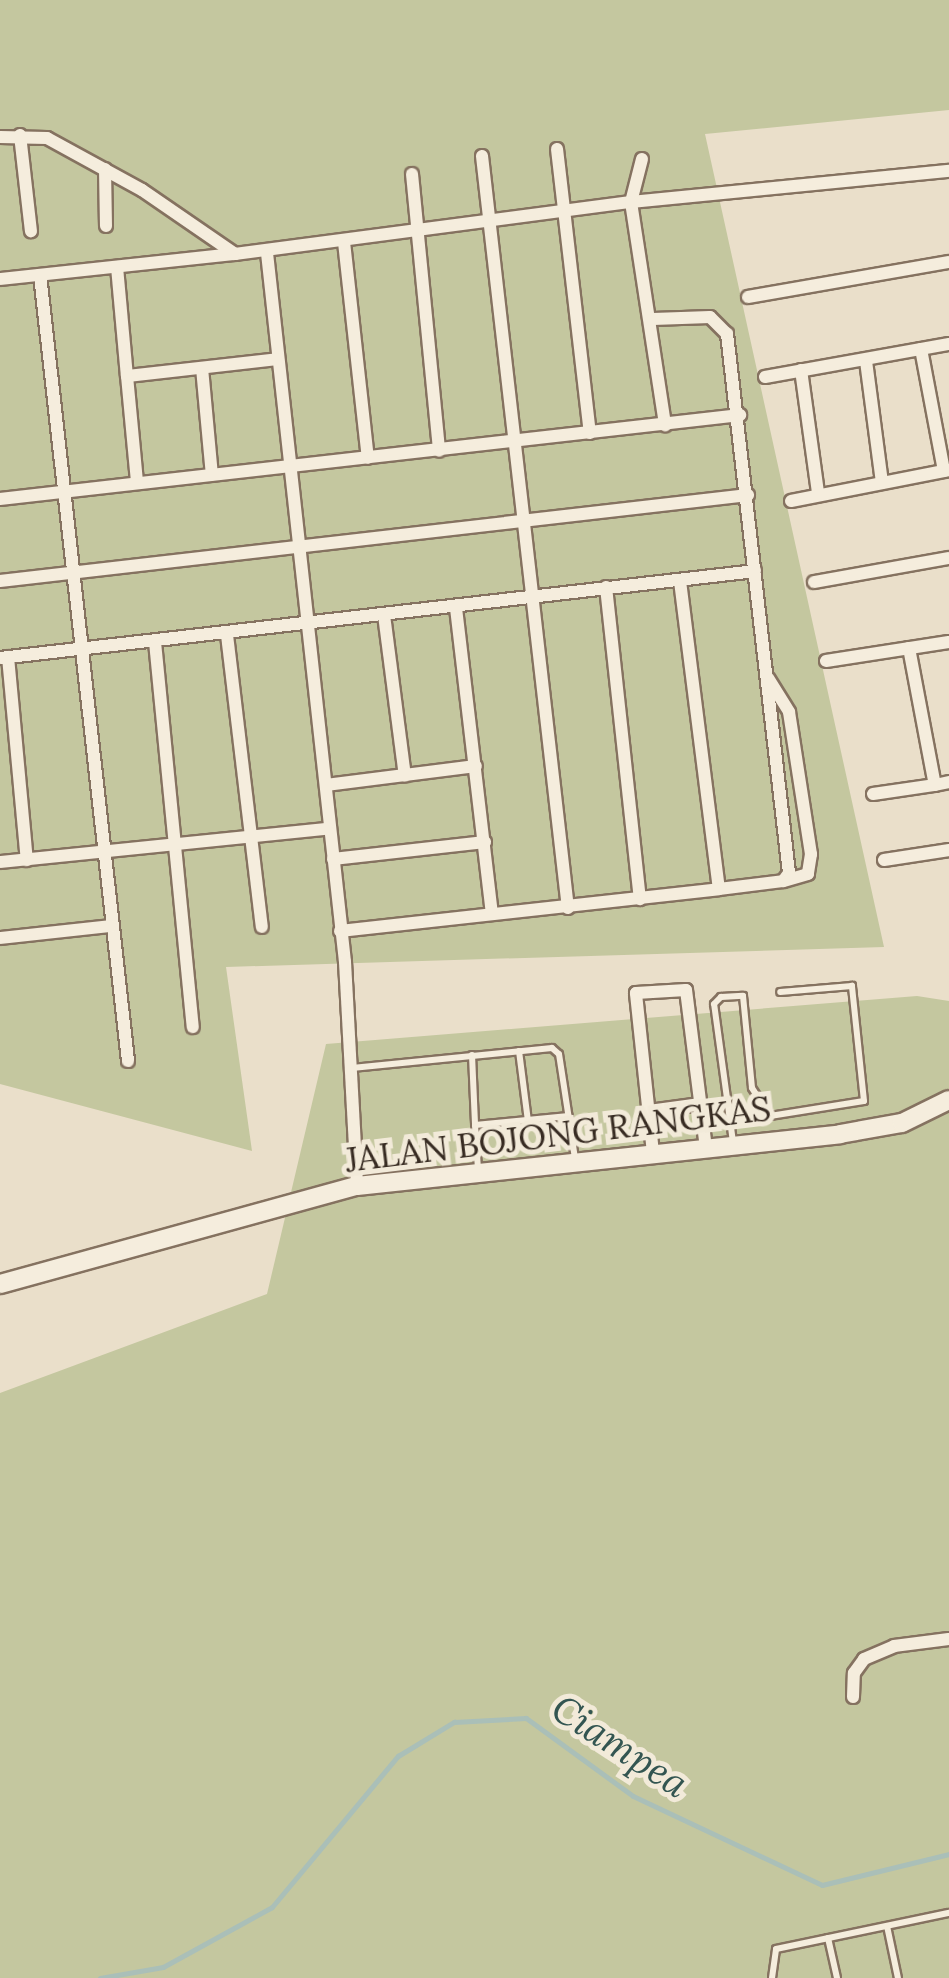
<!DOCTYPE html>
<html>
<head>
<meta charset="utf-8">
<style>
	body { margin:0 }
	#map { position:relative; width:949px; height:1978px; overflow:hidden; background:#eadfca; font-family:Lora,serif }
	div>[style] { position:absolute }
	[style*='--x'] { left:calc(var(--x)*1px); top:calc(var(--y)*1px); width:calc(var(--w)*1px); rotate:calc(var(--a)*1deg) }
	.green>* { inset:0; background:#c4c79f }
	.stream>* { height:5px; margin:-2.5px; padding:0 2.5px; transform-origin:2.5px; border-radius:2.5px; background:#aabfb8 }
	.roads { filter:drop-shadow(2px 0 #857260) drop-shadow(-2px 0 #857260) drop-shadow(0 2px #857260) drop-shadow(0 -2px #857260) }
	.service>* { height:6px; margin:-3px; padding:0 3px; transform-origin:3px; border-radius:3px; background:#f5eddd }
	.minor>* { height:12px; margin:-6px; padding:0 6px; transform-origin:6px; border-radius:6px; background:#f5eddd }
	.secondary>* { height:18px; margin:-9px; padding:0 9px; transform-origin:9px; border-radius:9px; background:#f5eddd }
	span { translate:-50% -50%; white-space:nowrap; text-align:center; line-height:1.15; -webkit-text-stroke:10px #f2ead9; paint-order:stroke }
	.street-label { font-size:35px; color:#372b22 }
	.water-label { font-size:38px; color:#335551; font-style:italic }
</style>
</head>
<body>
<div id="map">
	<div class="green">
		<i style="clip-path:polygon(0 0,949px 0,949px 110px,705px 134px,884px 947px,226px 967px,252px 1151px,0 1084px)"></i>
		<i style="clip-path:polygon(917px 996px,949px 1001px,949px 1978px,0 1978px,0 1393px,267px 1294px,326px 1044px)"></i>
	</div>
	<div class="stream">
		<i style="--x:100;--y:1978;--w:64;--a:-9.9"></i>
		<i style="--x:163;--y:1967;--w:124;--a:-28.8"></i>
		<i style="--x:272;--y:1907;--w:197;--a:-50.2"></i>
		<i style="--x:398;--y:1756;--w:66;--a:-31.3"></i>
		<i style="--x:454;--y:1722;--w:72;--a:-3.2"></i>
		<i style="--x:526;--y:1718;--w:132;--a:36.1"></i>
		<i style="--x:633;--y:1796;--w:209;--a:25.2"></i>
		<i style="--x:822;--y:1885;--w:131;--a:-13.7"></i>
	</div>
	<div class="roads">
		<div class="service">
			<i style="--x:519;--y:1051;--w:71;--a:82.7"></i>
			<i style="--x:472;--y:1055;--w:70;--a:87.5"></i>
			<i style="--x:475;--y:1125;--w:94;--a:-5.5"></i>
			<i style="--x:352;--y:1068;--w:201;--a:-5.7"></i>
			<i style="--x:552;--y:1048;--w:9;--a:41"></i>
			<i style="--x:559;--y:1054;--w:106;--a:81.3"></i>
			<i style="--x:475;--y:1125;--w:44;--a:86.1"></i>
			<i style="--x:733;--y:1142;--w:139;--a:-97.8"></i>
			<i style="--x:714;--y:1004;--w:10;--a:-45"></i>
			<i style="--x:721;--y:997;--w:22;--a:-3"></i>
			<i style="--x:743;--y:996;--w:92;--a:84.4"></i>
			<i style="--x:752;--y:1088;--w:33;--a:57"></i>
			<i style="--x:770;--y:1116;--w:95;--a:-9.1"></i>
			<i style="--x:864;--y:1101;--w:116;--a:-96"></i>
			<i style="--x:852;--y:986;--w:72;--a:175.2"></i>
			<i style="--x:887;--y:1926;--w:53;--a:78.1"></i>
			<i style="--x:828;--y:1938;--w:41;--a:77.3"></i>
			<i style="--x:772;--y:1978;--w:29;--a:-82"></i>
			<i style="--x:776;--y:1949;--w:177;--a:-11.8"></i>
		</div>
		<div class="minor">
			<i style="--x:20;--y:135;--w:97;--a:83.5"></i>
			<i style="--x:0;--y:137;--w:47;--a:1.2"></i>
			<i style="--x:47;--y:138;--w:108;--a:28.7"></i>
			<i style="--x:142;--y:190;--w:113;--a:34.5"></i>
			<i style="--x:235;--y:254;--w:399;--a:-7.5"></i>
			<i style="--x:631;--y:202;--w:320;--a:-5.6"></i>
			<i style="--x:557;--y:149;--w:286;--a:83.4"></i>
			<i style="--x:482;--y:156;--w:757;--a:83.48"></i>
			<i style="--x:642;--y:159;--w:44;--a:104.3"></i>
			<i style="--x:631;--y:202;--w:226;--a:81.3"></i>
			<i style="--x:105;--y:169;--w:57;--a:89"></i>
			<i style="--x:412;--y:174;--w:278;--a:84.4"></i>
			<i style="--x:344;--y:242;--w:217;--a:83.7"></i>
			<i style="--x:267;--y:253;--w:713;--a:83.72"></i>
			<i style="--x:345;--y:962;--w:224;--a:86.9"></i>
			<i style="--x:117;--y:267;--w:109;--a:84.8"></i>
			<i style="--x:127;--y:376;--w:152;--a:-6.4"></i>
			<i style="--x:40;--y:275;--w:791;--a:83.61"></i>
			<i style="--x:0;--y:279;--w:236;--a:-6.1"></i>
			<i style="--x:748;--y:297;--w:204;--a:-9.9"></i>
			<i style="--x:921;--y:349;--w:124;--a:79.3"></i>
			<i style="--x:866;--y:361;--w:123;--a:82.5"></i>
			<i style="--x:202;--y:368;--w:107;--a:84.7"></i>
			<i style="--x:801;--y:370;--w:124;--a:82.1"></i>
			<i style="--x:127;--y:376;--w:106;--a:84.6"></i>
			<i style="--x:765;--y:377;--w:187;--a:-10.2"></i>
			<i style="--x:0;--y:499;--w:745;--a:-6.48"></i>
			<i style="--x:791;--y:501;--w:161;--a:-11.1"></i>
			<i style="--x:0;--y:581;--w:753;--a:-6.56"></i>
			<i style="--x:680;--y:581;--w:310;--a:82.8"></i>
			<i style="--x:814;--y:582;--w:137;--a:-10.1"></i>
			<i style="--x:606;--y:587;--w:314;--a:83.8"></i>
			<i style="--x:456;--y:608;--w:308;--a:83.3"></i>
			<i style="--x:384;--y:615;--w:162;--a:82.6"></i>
			<i style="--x:227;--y:635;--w:294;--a:83.2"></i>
			<i style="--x:155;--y:642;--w:387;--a:84.4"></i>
			<i style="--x:909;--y:648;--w:139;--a:79.3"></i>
			<i style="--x:935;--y:785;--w:14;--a:-12"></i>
			<i style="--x:8;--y:657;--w:204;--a:84.7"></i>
			<i style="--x:0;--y:658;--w:760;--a:-6.57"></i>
			<i style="--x:826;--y:661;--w:124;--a:-8.8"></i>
			<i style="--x:768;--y:678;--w:40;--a:58"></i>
			<i style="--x:789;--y:712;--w:144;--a:81.2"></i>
			<i style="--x:811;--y:854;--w:20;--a:99"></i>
			<i style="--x:808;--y:874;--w:26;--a:164"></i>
			<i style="--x:326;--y:785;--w:151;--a:-7.2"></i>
			<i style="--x:873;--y:794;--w:63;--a:-8.3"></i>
			<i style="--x:333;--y:859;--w:153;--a:-6.4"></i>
			<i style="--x:884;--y:860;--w:66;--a:-8.7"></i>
			<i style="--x:0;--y:862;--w:329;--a:-5.8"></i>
			<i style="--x:340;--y:931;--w:381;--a:-6.3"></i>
			<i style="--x:719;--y:889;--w:64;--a:-7.1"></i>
			<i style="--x:783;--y:881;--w:10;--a:-53"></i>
			<i style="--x:789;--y:873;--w:543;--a:-96.56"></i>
			<i style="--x:727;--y:334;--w:24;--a:-135"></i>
			<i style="--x:710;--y:317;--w:57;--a:178"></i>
			<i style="--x:0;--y:938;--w:111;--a:-6.2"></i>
			<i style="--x:649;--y:1111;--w:52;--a:-7.7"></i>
			<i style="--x:653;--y:1153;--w:161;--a:-96.1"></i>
			<i style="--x:636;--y:993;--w:50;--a:-3.4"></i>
			<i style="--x:686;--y:990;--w:159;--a:82.8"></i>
			<i style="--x:853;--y:1697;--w:24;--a:-88"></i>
			<i style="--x:854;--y:1673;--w:17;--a:-54"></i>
			<i style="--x:864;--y:1659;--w:33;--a:-23"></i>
			<i style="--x:894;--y:1646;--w:55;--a:-7.3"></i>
		</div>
		<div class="secondary">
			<i style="--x:0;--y:1284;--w:370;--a:-15.4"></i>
			<i style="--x:357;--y:1186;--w:486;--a:-6.1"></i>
			<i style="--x:840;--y:1134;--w:63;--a:-10.1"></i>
			<i style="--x:902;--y:1123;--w:52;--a:-26.1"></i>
		</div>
	</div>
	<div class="street-label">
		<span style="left:558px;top:1134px;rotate:-7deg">JALAN BOJONG RANGKAS</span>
	</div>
	<div class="water-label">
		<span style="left:620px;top:1746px;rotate:33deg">Ciampea</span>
	</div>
</div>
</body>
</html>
